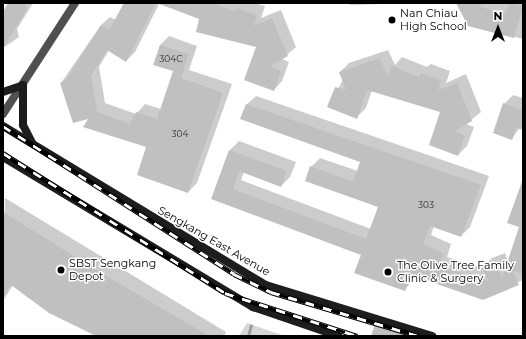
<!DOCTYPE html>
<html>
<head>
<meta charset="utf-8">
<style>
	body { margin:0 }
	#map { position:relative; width:526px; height:339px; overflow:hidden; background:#fff; font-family:Montserrat,sans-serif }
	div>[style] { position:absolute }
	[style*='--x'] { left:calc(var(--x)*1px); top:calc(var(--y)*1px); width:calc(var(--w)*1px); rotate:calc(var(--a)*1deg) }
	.green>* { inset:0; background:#d7d7d7 }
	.shadow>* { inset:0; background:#0003 }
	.stream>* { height:3px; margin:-1.5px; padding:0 1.5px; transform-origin:1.5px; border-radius:1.5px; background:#9e9e9e }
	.building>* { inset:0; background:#c0c0c0 }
	.street>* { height:8px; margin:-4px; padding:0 4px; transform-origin:4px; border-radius:4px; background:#505050 }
	.secondary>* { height:8px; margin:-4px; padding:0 4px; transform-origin:4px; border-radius:4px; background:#1d1d1d }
	.rail>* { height:4.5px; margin-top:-2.25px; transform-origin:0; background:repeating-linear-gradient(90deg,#fff 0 9px,#000 0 18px); box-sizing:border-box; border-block:1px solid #000 }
	.dots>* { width:11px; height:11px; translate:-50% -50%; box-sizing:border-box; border:2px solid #fff; border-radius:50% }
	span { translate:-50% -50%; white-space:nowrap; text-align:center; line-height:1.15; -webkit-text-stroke:3px #fff; paint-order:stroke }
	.number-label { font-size:9px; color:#303030 }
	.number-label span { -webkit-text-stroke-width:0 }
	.poi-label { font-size:11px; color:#000 }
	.left { translate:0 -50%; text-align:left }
	.street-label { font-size:11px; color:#000 }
	.frame { position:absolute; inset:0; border:4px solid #000; pointer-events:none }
	.north { position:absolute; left:478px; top:8px; width:40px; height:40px; -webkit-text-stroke:3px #fff; paint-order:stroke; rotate:0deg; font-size:11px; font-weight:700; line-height:16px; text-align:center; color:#000 }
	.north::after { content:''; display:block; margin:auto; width:14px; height:18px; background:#000; clip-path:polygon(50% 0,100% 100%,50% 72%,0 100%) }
</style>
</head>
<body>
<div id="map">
	<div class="green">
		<i style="clip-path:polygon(247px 323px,276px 333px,286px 336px,239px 336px)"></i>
	</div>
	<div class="shadow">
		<i style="clip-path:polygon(8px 3px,33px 3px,17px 29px,19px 37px,3px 48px,3px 12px)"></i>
		<i style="clip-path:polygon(125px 3px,254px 3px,265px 6px,261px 18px,281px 10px,296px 47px,282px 59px,289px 62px,282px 81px,274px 90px,257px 47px,201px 18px,159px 4px,135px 52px,126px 61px,109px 50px,99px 67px,105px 103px,136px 114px,145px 104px,161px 109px,175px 71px,154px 64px,160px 45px,169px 36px,197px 46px,189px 70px,232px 84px,197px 183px,188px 192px,148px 147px,90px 117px,61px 83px,101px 25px,110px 17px,116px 20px)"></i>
		<i style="clip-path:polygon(350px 3px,417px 3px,350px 5px)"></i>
		<i style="clip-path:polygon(457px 3px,523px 3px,523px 39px,468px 25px)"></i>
		<i style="clip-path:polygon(388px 50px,395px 65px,402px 57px,427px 67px,431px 64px,450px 71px,446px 83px,466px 74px,481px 112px,466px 124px,474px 127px,467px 146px,458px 155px,441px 111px,372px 90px,366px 108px,357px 117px,328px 106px,343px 80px,340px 72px,349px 63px)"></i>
		<i style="clip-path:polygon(513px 95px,523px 98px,523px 123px,512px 139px,504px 104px)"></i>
		<i style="clip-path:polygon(256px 96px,489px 176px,470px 227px,461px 236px,434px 226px,431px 235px,451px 244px,447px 257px,482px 268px,492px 258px,505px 253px,508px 262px,521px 226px,508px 222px,523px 178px,523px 280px,483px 298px,416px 275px,405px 290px,362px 254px,212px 199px,230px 150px,239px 141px,296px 162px,290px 177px,281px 186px,244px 172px,241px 180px,371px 229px,380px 206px,311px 167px,320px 158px,358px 171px,362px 161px,246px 105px)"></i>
		<i style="clip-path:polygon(5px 198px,226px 332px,224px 336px,99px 336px,13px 285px,3px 301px)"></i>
		<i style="clip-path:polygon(383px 318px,436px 336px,375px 336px,376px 325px)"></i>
	</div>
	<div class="stream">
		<i style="--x:248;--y:336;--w:11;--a:-75"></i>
	</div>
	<div class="building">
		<i style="clip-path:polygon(8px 3px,25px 3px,27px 9px,3px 48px,3px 13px)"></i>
		<i style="clip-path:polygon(124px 3px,156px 3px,126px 62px,107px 50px,91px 76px,97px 112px,130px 124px,136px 112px,157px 119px,173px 71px,153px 65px,160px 45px,189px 54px,181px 78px,223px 93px,188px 193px,137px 175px,146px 147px,83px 127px,88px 119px,73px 123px,60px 83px,66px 80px,101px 25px,109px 30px)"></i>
		<i style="clip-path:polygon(157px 3px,211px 3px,235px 11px,236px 8px,257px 15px,254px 26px,272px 18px,288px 56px,270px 66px,281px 71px,274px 91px,244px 80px,256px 47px,196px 32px,199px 19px)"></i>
		<i style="clip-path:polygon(456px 3px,479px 3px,481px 7px,505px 14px,509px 3px,523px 6px,514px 38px,468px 26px)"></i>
		<i style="clip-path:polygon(379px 58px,388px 76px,392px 66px,419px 77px,421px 73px,441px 80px,438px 90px,457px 83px,472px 121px,455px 131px,465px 136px,458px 156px,429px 145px,440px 112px,367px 90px,357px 119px,327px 107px,335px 87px,346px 90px,339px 72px)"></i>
		<i style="clip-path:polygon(503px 103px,523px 110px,523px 130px,516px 128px,512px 140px,493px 133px)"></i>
		<i style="clip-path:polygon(246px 104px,481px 185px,461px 237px,430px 226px,423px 244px,443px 253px,439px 266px,488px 281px,482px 267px,496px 261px,502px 278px,519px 227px,507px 223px,523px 180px,523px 274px,513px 271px,519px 285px,483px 300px,411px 275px,405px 291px,354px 273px,361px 255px,211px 199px,229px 150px,287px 171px,281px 187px,239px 171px,233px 189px,366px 239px,378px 207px,305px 181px,310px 166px,353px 182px,360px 162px,240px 119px)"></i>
		<i style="clip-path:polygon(3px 212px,108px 277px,209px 336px,96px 336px,49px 313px,11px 285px,3px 297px)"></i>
		<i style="clip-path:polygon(375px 324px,413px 336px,371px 336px)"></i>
	</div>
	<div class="street">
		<i style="--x:3;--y:114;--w:132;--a:-57"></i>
	</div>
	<div class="secondary">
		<i style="--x:3;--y:92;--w:21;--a:-19"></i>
		<i style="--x:23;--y:85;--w:40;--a:90"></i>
		<i style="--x:23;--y:125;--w:20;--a:63"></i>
		<i style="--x:3;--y:126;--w:307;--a:31.2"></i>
		<i style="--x:266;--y:285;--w:174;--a:17.1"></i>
		<i style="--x:3;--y:157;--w:292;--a:31"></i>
		<i style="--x:253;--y:307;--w:90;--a:18.8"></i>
	</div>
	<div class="rail">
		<i style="--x:3;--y:126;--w:274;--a:32.6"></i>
		<i style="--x:234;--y:274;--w:41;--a:25.9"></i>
		<i style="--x:271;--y:292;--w:154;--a:16.6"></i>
		<i style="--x:3;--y:153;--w:262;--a:32.2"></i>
		<i style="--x:225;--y:293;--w:139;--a:18"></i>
	</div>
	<div class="dots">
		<i style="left:392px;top:20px;background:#000"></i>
		<i style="left:61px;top:270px;background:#000"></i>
		<i style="left:388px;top:272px;background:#000"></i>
	</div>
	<div class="number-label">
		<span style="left:171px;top:59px">304C</span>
		<span style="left:180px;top:134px">304</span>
		<span style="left:426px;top:205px">303</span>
	</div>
	<div class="poi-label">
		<span class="left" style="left:400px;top:20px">Nan Chiau<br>High School</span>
		<span class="left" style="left:69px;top:270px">SBST Sengkang<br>Depot</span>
		<span class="left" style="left:397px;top:272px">The Olive Tree Family<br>Clinic &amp; Surgery</span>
	</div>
	<div class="street-label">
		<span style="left:214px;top:241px;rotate:30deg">Sengkang East Avenue</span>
	</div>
	<div class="frame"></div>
	<div class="north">N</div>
</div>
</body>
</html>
